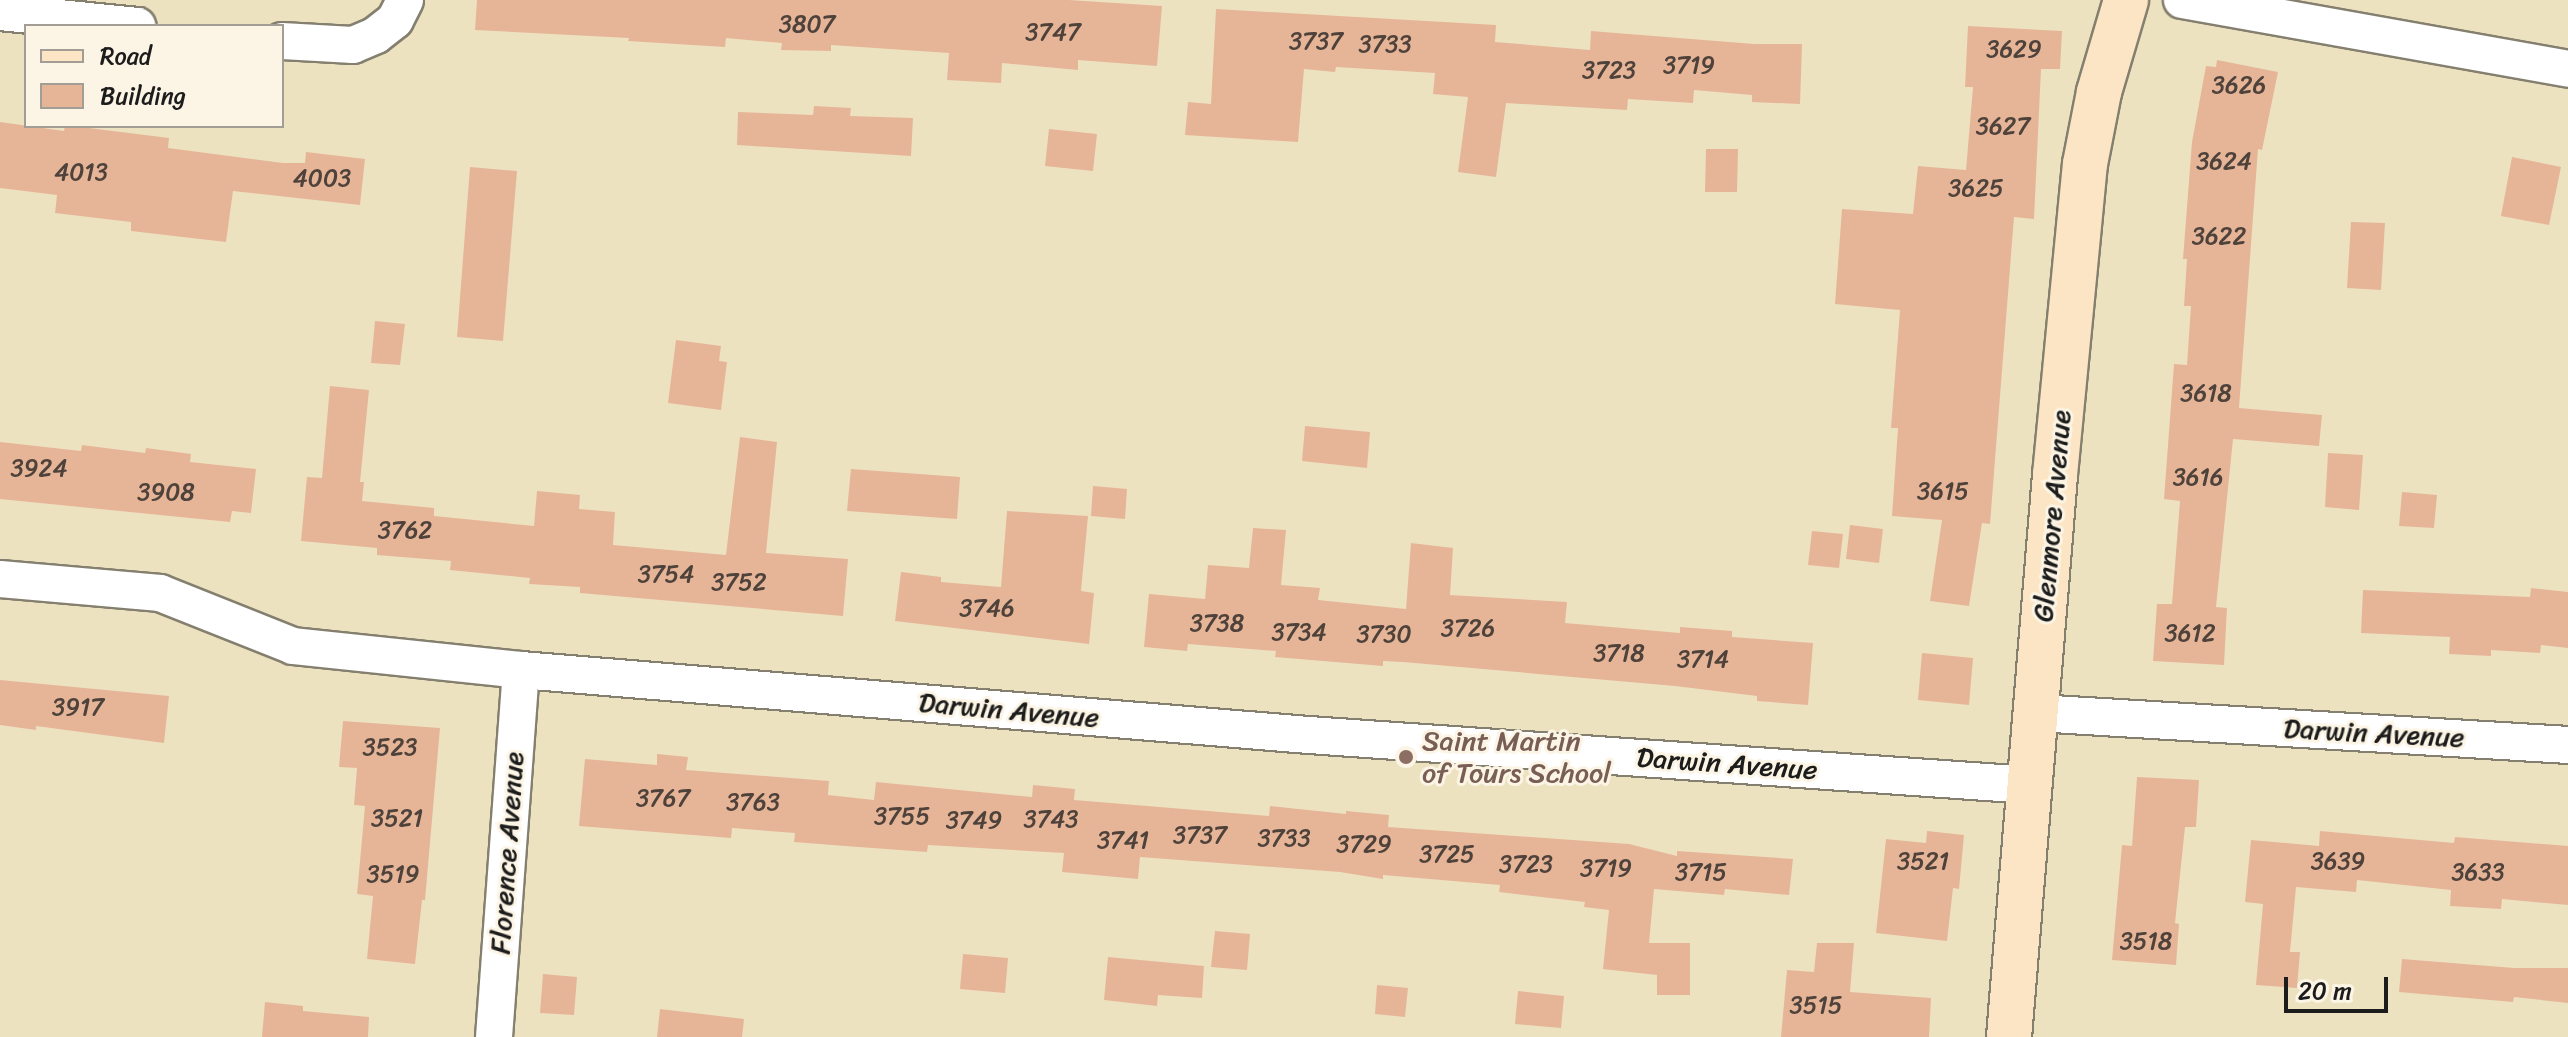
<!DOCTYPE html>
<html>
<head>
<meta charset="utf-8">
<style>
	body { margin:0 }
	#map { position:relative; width:2568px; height:1037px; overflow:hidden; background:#ede2c0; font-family:Sriracha,sans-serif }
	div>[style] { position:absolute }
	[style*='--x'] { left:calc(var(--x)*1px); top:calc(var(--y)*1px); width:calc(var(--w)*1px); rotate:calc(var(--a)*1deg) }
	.building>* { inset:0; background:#e6b598 }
	.roads { filter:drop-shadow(2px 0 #847f6e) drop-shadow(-2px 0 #847f6e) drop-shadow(0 2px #847f6e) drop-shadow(0 -2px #847f6e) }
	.street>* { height:36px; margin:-18px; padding:0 18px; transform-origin:18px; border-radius:18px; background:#fff }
	.secondary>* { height:44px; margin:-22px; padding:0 22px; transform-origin:22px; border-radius:22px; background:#fce5c4 }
	.dots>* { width:22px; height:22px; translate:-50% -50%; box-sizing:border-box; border:4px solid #fcf5e5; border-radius:50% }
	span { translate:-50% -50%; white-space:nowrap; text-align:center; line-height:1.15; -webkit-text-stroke:6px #fcf5e5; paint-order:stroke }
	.number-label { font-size:24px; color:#4e423b }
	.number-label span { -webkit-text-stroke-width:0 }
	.street-label { font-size:28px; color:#1c1c1c }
	.education-label { font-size:28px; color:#785e54 }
	.left { translate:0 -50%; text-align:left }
	.legend { position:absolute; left:24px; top:24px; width:260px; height:104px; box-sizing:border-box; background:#fcf5e5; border:2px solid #a29e95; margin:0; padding:10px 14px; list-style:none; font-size:24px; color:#1c1c1c }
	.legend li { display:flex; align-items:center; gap:16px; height:40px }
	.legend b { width:40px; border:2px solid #a29e95 }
	.scale { position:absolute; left:2284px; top:977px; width:104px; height:36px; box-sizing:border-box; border:4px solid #1c1c1c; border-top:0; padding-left:10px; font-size:24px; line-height:28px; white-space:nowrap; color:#1c1c1c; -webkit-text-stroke:6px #fcf5e5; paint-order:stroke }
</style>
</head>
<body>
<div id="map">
	<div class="building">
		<i style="clip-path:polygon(477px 0,1069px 0,1162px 6px,1157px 66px,1078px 60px,1078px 70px,1002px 63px,1001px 83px,947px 80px,949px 53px,831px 45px,831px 51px,781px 50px,782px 43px,726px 38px,725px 47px,628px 41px,629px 38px,475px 30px)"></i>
		<i style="clip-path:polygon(1216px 9px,1496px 25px,1495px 42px,1590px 50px,1591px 31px,1754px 44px,1802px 44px,1800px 104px,1752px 102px,1752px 95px,1694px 90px,1693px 103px,1628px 99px,1627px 110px,1506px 103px,1496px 177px,1458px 172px,1468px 97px,1433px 94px,1435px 73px,1336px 67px,1335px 72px,1304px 69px,1298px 142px,1185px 135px,1188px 102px,1211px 104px)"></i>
		<i style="clip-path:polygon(1968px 26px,2062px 31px,2060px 69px,2041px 69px,2034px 219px,2014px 217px,1990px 524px,1982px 523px,1969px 606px,1930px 601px,1942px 520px,1892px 516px,1898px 428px,1891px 428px,1900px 310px,1835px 304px,1842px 209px,1913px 214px,1918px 166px,1966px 170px,1973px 87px,1965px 87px)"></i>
		<i style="clip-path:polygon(2217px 60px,2278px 72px,2262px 150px,2258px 149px,2239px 408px,2322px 415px,2319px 446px,2233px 439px,2216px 607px,2227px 608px,2224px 665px,2153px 661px,2157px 604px,2172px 604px,2180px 501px,2164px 499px,2174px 364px,2187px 365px,2191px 306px,2184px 306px,2187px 259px,2183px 259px,2192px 142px,2206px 66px,2216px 67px)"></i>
		<i style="clip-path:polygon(814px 106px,851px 108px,850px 116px,913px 118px,911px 156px,737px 145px,738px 112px,813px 115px)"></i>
		<i style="clip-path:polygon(0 122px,64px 131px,65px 126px,73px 126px,169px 138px,168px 148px,283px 163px,305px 163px,306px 152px,365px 159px,360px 205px,233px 191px,226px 242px,131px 231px,131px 222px,55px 213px,57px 195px,0 188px)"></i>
		<i style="clip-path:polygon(1049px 129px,1097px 134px,1093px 171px,1045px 166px)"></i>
		<i style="clip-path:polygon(1706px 149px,1738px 149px,1737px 192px,1705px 192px)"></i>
		<i style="clip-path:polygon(2512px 157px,2561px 167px,2549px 225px,2501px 216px)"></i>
		<i style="clip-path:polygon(470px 167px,517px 171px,503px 341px,457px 337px)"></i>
		<i style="clip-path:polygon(2351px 222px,2385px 223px,2381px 290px,2347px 288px)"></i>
		<i style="clip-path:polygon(375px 321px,405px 324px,400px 365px,371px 363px)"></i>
		<i style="clip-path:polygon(676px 340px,721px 346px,719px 361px,727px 362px,721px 410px,668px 403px)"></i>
		<i style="clip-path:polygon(330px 386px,369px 390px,360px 482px,364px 482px,362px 501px,434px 508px,434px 516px,534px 526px,537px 491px,580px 495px,579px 509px,615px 512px,613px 545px,726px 555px,740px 437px,777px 442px,766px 553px,848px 559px,843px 616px,580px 593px,580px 587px,529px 584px,530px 578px,450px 570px,451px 561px,377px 555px,377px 548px,301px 541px,307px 477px,322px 478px)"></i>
		<i style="clip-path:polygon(1305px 426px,1370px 432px,1367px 468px,1302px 461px)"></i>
		<i style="clip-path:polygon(0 442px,81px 451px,82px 445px,145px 453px,146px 448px,191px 454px,190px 462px,256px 469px,251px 513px,232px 511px,230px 522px,0 499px)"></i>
		<i style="clip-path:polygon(2328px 453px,2363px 455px,2359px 510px,2325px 507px)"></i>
		<i style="clip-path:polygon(851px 469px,960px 477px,957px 519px,847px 511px)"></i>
		<i style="clip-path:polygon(1093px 486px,1127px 489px,1125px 519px,1091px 516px)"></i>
		<i style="clip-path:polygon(2402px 492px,2437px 495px,2434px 528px,2399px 526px)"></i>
		<i style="clip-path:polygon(1007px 511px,1088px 516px,1081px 591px,1094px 593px,1089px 644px,895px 621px,901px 572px,941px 577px,941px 582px,1001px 587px)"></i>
		<i style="clip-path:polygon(1850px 525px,1883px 529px,1879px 563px,1846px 559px)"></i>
		<i style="clip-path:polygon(1253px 528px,1286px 530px,1281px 585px,1320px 588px,1318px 600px,1406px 609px,1411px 543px,1453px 548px,1450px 595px,1567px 602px,1565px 623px,1680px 633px,1680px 627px,1732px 631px,1732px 637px,1813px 643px,1808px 705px,1757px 701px,1757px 696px,1675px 686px,1403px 662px,1383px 661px,1383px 666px,1275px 657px,1276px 651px,1188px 644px,1187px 651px,1144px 647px,1149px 594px,1205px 599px,1208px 565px,1249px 568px)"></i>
		<i style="clip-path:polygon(1812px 531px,1843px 534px,1839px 568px,1808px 565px)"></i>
		<i style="clip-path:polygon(2531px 588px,2568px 592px,2568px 648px,2541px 645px,2540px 653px,2491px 650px,2491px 656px,2449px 654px,2450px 637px,2361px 633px,2363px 590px,2530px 597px)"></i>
		<i style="clip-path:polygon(1922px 653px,1973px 658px,1969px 705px,1918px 700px)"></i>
		<i style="clip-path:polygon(0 680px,169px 696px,164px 743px,36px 726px,36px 730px,0 725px)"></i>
		<i style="clip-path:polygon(343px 721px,440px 728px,425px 900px,422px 900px,415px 964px,367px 959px,373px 896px,357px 894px,365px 806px,354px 805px,357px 768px,339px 767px)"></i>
		<i style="clip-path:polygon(657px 754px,688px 757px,686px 770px,829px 781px,828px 795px,874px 800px,876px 782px,1032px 797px,1033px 785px,1075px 789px,1074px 800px,1269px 816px,1270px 806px,1346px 814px,1346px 811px,1389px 815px,1388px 827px,1629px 844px,1677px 856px,1677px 851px,1793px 859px,1789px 895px,1725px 889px,1724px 895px,1654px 889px,1649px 943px,1690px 943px,1690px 995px,1657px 995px,1657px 975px,1603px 969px,1609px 910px,1584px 907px,1585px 902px,1499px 892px,1500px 885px,1383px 875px,1383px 879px,1340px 872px,1140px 857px,1138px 879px,1062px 872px,1064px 853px,928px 845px,927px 852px,845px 846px,794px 842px,795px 833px,732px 828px,731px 838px,579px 826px,585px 759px,657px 765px)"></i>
		<i style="clip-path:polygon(2137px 777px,2199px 780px,2196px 827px,2185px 827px,2175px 923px,2179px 924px,2176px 965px,2112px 960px,2122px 845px,2132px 846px)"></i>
		<i style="clip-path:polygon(1927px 831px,1964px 835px,1959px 889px,1953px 888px,1947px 941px,1876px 933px,1886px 839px,1926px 843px)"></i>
		<i style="clip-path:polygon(2320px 831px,2454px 843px,2455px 837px,2568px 846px,2568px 905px,2502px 899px,2501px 909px,2450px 906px,2451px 890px,2357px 880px,2356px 892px,2296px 887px,2290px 952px,2300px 952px,2297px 988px,2256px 985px,2263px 904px,2245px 902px,2251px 840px,2319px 846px)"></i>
		<i style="clip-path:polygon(1215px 931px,1250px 934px,1247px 970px,1211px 967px)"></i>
		<i style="clip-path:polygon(1817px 943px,1854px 943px,1850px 992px,1931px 998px,1929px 1037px,1781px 1037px,1787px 970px,1814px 972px)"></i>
		<i style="clip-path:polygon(963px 954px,1008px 958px,1005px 993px,960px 989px)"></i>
		<i style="clip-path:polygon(1108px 957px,1204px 966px,1202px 998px,1158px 995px,1157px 1006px,1104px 1000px)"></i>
		<i style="clip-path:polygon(2402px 959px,2514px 968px,2568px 968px,2568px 1003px,2514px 997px,2513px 1002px,2399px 992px)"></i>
		<i style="clip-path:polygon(543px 974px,577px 977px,574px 1015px,540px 1013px)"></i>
		<i style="clip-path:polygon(1377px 985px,1408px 988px,1405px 1017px,1375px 1014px)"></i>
		<i style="clip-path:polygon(1518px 991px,1564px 996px,1561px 1028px,1515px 1024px)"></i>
		<i style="clip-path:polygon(265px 1002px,303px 1006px,303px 1011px,369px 1017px,368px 1037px,262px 1037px)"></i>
		<i style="clip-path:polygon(660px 1009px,744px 1019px,742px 1037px,657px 1037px)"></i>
	</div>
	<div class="roads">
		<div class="street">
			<i style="--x:2182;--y:0;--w:392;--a:10.1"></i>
			<i style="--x:0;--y:12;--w:138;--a:5.8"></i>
			<i style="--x:282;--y:41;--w:71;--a:3.2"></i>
			<i style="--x:353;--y:45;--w:25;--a:-23"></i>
			<i style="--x:376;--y:35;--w:24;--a:-38"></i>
			<i style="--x:395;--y:20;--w:22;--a:-63"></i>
			<i style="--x:0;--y:579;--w:161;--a:5"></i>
			<i style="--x:160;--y:593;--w:143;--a:21.7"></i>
			<i style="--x:293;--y:646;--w:229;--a:6"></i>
			<i style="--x:521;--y:670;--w:791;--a:4.72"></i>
			<i style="--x:1309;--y:735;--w:722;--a:3.97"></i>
			<i style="--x:2036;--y:713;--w:533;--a:3.44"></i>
			<i style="--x:494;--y:1037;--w:368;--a:-85.8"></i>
		</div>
		<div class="secondary">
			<i style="--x:2009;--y:1037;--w:564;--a:-85.32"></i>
			<i style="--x:2055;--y:475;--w:312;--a:-84.5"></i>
			<i style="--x:2085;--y:164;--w:73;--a:-79"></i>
			<i style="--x:2099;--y:92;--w:96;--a:-73.6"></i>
		</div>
	</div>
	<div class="dots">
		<i style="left:1406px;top:757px;background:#8d6e63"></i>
	</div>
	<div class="number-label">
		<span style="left:807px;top:25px">3807</span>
		<span style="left:1053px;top:33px">3747</span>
		<span style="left:1316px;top:42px">3737</span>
		<span style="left:1385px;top:45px">3733</span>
		<span style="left:2014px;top:50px">3629</span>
		<span style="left:1689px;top:66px">3719</span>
		<span style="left:1609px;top:71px">3723</span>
		<span style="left:2239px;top:86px">3626</span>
		<span style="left:2003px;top:127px">3627</span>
		<span style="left:2224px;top:162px">3624</span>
		<span style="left:81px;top:173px">4013</span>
		<span style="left:322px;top:179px">4003</span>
		<span style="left:1976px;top:189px">3625</span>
		<span style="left:2219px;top:237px">3622</span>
		<span style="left:2206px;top:394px">3618</span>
		<span style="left:39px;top:469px">3924</span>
		<span style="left:2198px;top:478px">3616</span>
		<span style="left:1943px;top:492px">3615</span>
		<span style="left:166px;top:493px">3908</span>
		<span style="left:405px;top:531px">3762</span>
		<span style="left:666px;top:575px">3754</span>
		<span style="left:739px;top:583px">3752</span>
		<span style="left:987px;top:609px">3746</span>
		<span style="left:1217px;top:624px">3738</span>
		<span style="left:1468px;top:629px">3726</span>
		<span style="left:1299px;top:633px">3734</span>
		<span style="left:2190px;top:634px">3612</span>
		<span style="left:1384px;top:635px">3730</span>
		<span style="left:1619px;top:654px">3718</span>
		<span style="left:1703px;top:660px">3714</span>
		<span style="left:78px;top:708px">3917</span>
		<span style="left:390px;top:748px">3523</span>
		<span style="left:663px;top:799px">3767</span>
		<span style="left:753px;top:803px">3763</span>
		<span style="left:902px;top:817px">3755</span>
		<span style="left:397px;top:819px">3521</span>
		<span style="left:1051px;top:820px">3743</span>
		<span style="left:974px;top:821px">3749</span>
		<span style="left:1200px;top:836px">3737</span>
		<span style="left:1284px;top:839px">3733</span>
		<span style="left:1123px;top:841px">3741</span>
		<span style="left:1364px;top:845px">3729</span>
		<span style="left:1447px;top:855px">3725</span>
		<span style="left:1923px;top:862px">3521</span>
		<span style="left:2338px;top:862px">3639</span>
		<span style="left:1526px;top:865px">3723</span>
		<span style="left:1606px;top:869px">3719</span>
		<span style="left:1701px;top:873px">3715</span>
		<span style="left:2478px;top:873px">3633</span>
		<span style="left:393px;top:875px">3519</span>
		<span style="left:2146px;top:942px">3518</span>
		<span style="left:1816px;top:1006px">3515</span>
	</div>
	<div class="street-label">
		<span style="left:2052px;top:516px;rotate:-85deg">Glenmore Avenue</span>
		<span style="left:1009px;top:710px;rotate:5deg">Darwin Avenue</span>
		<span style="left:2374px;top:733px;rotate:3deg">Darwin Avenue</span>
		<span style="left:1727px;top:764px;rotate:4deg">Darwin Avenue</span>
		<span style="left:507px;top:853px;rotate:-86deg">Florence Avenue</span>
	</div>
	<div class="education-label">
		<span class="left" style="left:1422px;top:757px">Saint Martin<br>of Tours School</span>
	</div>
	<ul class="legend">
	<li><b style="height:10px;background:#fce5c4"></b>Road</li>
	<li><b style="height:22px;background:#e6b598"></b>Building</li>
	</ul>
	<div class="scale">20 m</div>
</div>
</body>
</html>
